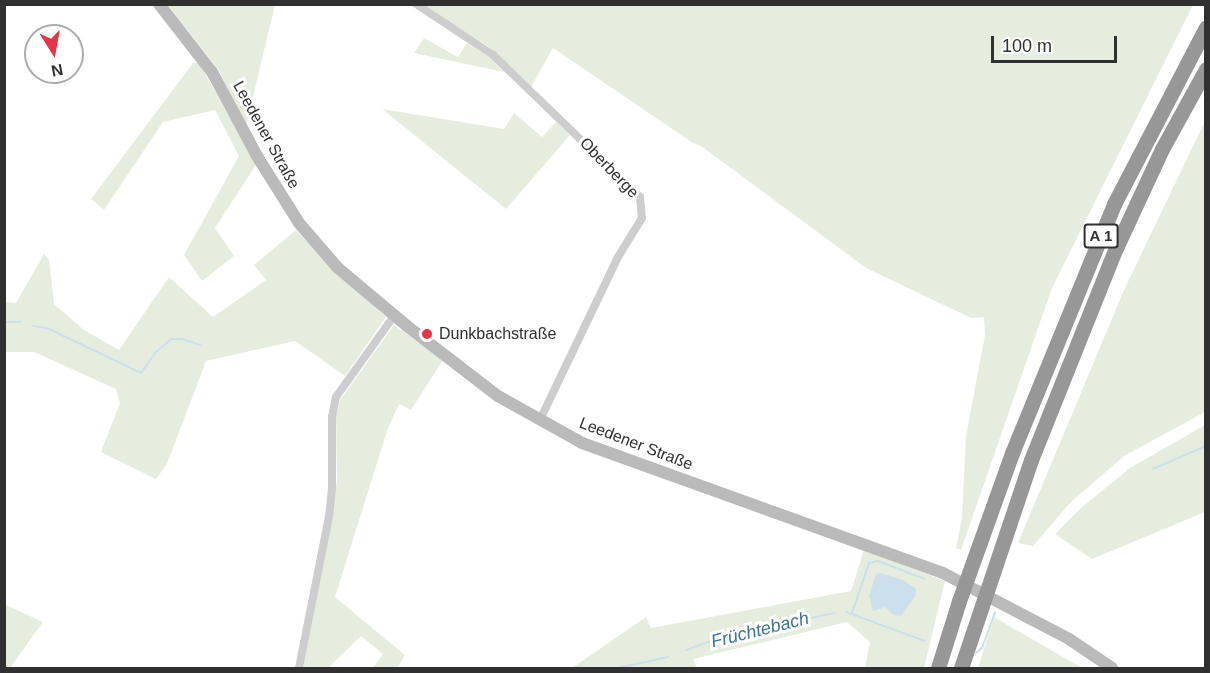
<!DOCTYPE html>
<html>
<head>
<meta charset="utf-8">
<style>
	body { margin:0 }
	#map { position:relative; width:1210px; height:673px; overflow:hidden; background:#fff; font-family:Arial,sans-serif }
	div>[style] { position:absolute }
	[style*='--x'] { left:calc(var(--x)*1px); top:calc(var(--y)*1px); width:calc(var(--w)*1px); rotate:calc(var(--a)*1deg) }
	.green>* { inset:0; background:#e7edde }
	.water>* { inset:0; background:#cbe0ec }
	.stream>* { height:2px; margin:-1px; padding:0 1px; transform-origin:1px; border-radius:1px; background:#cbe0ec }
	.street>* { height:8px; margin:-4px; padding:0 4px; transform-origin:4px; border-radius:4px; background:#cdcdcd }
	.secondary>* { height:12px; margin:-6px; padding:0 6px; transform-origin:6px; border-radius:6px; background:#bababa }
	.highway>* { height:15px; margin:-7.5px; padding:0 7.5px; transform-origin:7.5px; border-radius:7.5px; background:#979797 }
	.highway-bridge>* { height:15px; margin:-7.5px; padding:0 7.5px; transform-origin:7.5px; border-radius:7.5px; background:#979797 }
	.dots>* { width:16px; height:16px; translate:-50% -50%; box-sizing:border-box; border:3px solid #fff; border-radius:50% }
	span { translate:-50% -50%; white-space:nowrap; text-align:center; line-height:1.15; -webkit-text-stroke:6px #fff; paint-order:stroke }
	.shield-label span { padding:2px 4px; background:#fff; border:2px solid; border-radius:4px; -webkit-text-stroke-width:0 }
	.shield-label { font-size:15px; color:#303030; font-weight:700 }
	.street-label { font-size:16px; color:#303030 }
	.poi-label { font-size:16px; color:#303030 }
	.left { translate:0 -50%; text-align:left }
	.water-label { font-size:18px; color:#3e7592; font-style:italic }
	.frame { position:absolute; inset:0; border:6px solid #303030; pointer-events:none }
	.north { position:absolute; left:24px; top:24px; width:60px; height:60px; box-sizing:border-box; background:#fff; border:2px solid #acacac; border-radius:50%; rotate:169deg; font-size:16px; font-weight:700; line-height:24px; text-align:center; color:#303030 }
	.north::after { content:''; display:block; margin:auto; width:21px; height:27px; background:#e43549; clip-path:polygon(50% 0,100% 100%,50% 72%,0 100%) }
	.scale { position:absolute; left:991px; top:36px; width:126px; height:27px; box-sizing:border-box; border:3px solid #303030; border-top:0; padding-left:8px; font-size:18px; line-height:21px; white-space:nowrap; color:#303030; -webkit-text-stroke:4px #fff; paint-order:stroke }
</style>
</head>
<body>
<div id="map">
	<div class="green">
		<i style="clip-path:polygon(168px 5px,275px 5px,246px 126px,218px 69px)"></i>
		<i style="clip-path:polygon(421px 5px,1193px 5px,1052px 288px,961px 550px,956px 548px,962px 517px,966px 436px,985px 335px,984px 317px,971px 318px,866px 268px,701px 146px,693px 143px,553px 48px,531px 87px,488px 46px)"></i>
		<i style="clip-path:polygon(424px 38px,458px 57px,467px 43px,490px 58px,504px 72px,414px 53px)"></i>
		<i style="clip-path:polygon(193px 63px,199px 63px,256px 165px,215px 228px,234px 256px,202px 281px,184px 255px,239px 156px,215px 110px,163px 122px,104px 210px,91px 199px)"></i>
		<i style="clip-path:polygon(382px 109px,504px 129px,514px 113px,542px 137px,556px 122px,570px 135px,506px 209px)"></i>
		<i style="clip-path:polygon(1205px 121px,1205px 412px,1124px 456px,1070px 503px,1033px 546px,1018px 543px,1124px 290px)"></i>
		<i style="clip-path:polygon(296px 230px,331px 267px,386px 317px,345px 376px,295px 341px,206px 361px,167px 464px,156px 479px,101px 452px,120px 403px,116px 389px,34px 352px,5px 352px,5px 302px,16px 303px,44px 254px,49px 260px,54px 304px,84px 330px,119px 350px,169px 277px,213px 317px,266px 280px,254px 265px)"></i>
		<i style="clip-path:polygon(394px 325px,443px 360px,411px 410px,399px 404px,388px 428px,335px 597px,405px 655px,397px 668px,373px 668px,383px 654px,361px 636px,328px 668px,303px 668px,332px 519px,337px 481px,336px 416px,340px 400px)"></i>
		<i style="clip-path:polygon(1205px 425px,1205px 512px,1092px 559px,1055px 534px,1081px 508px,1130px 468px)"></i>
		<i style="clip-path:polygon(864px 550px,945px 581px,924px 668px,865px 668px,870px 642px,847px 622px,693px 659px,697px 668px,572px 668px,646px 617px,651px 628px,851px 591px)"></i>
		<i style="clip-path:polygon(4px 604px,43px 622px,10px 668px,5px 668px)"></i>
		<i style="clip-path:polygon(994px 617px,1082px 668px,978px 668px)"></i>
	</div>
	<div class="water">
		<i style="clip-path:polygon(880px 573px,903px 580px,916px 589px,915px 597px,901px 616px,894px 615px,885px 607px,873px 611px,869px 596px,876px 574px)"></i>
	</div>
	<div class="stream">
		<i style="--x:4;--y:322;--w:17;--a:0"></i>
		<i style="--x:33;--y:326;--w:14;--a:8"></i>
		<i style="--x:47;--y:328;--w:104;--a:25.6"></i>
		<i style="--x:141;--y:373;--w:24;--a:-55"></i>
		<i style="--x:155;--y:353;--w:21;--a:-41"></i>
		<i style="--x:171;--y:339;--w:11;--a:0"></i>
		<i style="--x:182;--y:339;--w:19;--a:18"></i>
		<i style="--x:1153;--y:469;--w:58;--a:-23.5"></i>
		<i style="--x:846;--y:612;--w:84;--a:20.2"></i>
		<i style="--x:852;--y:613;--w:53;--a:-71.2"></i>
		<i style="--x:869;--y:563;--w:9;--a:-13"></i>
		<i style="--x:878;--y:561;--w:50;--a:21"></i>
		<i style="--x:686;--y:650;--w:48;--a:-19.6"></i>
		<i style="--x:731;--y:634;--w:106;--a:-11.4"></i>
		<i style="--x:976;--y:653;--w:8;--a:-40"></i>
		<i style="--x:982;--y:648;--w:38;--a:-70"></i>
		<i style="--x:618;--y:668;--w:51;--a:-12.4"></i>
	</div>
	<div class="street">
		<i style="--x:416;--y:4;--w:92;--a:33.5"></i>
		<i style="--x:493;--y:55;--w:204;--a:44"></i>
		<i style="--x:640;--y:197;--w:21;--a:85"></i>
		<i style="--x:642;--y:218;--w:46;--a:121.6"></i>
		<i style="--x:618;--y:257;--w:181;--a:115.6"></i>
		<i style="--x:299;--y:668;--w:154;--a:-78.8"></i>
		<i style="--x:329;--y:517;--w:30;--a:-84"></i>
		<i style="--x:332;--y:487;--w:70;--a:-90"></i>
		<i style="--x:332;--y:417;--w:20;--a:-79"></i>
		<i style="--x:336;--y:397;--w:100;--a:-54.4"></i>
	</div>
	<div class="secondary">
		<i style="--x:159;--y:4;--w:86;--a:52.1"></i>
		<i style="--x:212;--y:72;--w:95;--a:61.8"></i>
		<i style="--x:257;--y:156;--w:79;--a:57.9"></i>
		<i style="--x:299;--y:223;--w:60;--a:49.1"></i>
		<i style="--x:338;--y:268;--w:90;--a:40"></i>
		<i style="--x:407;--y:326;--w:115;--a:37.6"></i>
		<i style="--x:498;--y:396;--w:96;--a:29.2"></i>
		<i style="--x:582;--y:443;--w:384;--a:19.8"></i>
		<i style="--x:943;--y:573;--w:142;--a:27.6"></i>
		<i style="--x:1069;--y:639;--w:52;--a:34"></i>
	</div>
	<div class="highway">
		<i style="--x:1012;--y:453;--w:269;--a:-67.7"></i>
		<i style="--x:1114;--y:204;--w:199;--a:-62.5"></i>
		<i style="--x:1031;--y:460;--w:228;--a:-68.2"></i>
		<i style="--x:1116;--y:248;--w:109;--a:-65.1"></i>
		<i style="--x:1162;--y:149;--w:91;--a:-61.2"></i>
		<i style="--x:938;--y:668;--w:70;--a:-72.6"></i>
	</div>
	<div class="highway-bridge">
		<i style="--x:959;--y:601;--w:157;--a:-70.3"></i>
		<i style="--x:961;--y:668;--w:219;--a:-71.4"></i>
	</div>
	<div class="dots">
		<i style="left:427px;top:334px;background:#e43549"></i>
	</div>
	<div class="shield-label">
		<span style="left:1101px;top:236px">A 1</span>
	</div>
	<div class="street-label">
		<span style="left:266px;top:135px;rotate:61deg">Leedener Straße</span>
		<span style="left:609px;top:168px;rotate:46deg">Oberberge</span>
		<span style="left:636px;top:444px;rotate:21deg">Leedener Straße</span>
	</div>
	<div class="poi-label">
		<span class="left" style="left:439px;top:334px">Dunkbachstraße</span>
	</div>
	<div class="water-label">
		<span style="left:760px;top:630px;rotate:-14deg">Früchtebach</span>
	</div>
	<div class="frame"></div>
	<div class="north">N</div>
	<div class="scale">100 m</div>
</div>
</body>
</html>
